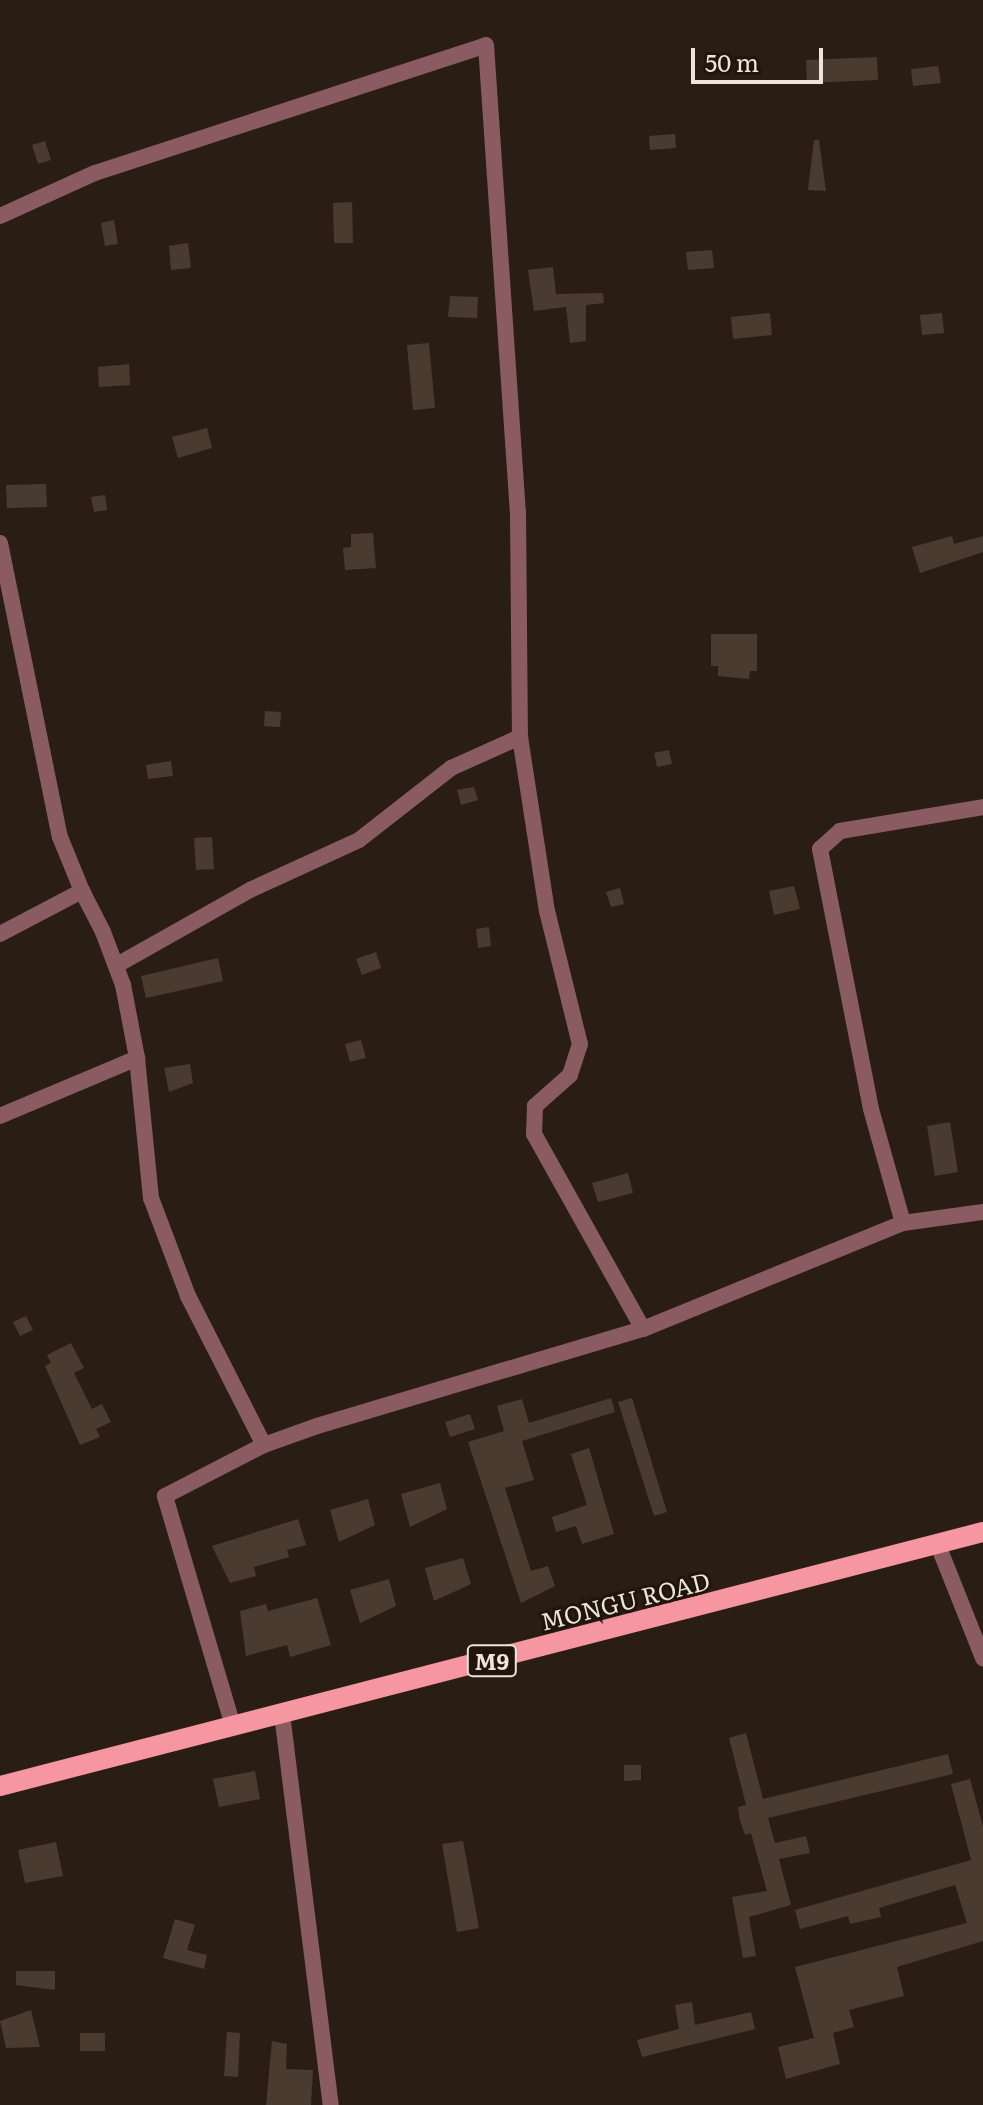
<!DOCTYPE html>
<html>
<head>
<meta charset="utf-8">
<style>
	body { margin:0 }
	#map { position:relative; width:983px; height:2105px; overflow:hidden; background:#2a1e14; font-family:Literata,serif }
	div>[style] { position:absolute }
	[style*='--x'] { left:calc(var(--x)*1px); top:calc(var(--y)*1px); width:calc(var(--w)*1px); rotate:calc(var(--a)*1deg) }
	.building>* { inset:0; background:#493b30 }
	.minor>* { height:16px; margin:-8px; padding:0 8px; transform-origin:8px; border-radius:8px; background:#8a5c61 }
	.tertiary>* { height:16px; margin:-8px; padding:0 8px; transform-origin:8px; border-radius:8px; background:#8a5c61 }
	.primary>* { height:20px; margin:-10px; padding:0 10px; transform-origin:10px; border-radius:10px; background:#f696a1 }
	span { translate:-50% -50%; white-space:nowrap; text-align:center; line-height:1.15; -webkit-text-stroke:6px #21150b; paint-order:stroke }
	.shield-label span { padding:2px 6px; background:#21150b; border:2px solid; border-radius:6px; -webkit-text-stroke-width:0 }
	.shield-label { font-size:22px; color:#ede4dd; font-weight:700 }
	.street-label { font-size:24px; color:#ede4dd }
	.scale { position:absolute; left:691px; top:48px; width:132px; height:36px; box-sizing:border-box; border:4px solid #ede4dd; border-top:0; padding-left:10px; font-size:24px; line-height:28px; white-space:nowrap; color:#ede4dd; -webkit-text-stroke:6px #21150b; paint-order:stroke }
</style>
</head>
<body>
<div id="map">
	<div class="building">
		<i style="clip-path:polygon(877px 57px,878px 80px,807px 83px,806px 60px)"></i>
		<i style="clip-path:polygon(938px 66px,941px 83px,913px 86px,911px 69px)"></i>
		<i style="clip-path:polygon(675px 134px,676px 148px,650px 150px,649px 136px)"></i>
		<i style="clip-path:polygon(814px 140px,819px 140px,826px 191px,808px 190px)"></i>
		<i style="clip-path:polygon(45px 141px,51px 160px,38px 164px,32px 145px)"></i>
		<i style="clip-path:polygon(352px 202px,353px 243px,334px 243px,333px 203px)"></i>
		<i style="clip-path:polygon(114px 220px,118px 244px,105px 246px,101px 223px)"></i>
		<i style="clip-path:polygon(188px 243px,191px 268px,171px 270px,169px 246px)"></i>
		<i style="clip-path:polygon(712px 250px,714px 268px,688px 270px,686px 252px)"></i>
		<i style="clip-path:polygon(553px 267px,556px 294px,603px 293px,604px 303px,586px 305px,586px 341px,570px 343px,566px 307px,534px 311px,528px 270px)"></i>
		<i style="clip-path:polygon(450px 296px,478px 297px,477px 318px,448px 317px)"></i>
		<i style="clip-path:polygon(770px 313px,772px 335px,733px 339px,731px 317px)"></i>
		<i style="clip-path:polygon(942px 313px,944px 333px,922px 335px,920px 315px)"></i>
		<i style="clip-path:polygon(429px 343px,435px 408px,413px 410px,407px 345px)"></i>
		<i style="clip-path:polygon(129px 364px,130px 385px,99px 387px,98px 367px)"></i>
		<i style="clip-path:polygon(207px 428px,212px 448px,178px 458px,172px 437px)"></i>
		<i style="clip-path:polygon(46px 484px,47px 507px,7px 508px,6px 485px)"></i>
		<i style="clip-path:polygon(105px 495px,107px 510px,94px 512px,91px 497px)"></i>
		<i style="clip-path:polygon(373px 533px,376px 568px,345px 570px,343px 548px,351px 547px,351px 534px)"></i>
		<i style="clip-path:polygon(952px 536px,954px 544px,983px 536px,983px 552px,920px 573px,912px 547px)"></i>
		<i style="clip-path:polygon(711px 634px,757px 634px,757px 671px,750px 671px,749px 679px,718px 676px,718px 666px,711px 666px)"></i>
		<i style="clip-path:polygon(265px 711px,281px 712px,280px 727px,264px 726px)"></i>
		<i style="clip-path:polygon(669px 750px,672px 764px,657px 767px,654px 753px)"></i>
		<i style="clip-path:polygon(171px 761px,173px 776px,148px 779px,146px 765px)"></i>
		<i style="clip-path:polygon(474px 787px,478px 800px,461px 805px,457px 790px)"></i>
		<i style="clip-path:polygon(212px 837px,214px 869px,196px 870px,194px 838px)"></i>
		<i style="clip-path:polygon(794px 886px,800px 909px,774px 915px,769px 891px)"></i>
		<i style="clip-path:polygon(620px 888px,624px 904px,611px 907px,606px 892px)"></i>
		<i style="clip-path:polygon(489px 927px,491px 946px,478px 948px,476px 929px)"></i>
		<i style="clip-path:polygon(376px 952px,381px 968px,362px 975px,356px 959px)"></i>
		<i style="clip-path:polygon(218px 958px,223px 981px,146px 998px,141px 976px)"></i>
		<i style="clip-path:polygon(361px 1040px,366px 1058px,350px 1062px,345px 1044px)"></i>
		<i style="clip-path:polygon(190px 1064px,193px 1083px,169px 1092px,164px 1068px)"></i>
		<i style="clip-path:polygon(950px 1122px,958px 1172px,935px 1176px,927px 1126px)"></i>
		<i style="clip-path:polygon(628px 1173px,633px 1193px,598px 1202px,592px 1183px)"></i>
		<i style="clip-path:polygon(26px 1316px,33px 1330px,20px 1336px,13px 1322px)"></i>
		<i style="clip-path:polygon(71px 1343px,84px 1368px,74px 1373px,92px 1409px,102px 1404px,111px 1422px,96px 1429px,100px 1437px,80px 1445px,45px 1366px,51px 1363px,47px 1355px)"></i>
		<i style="clip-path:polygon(611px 1398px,615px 1412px,522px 1441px,534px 1480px,505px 1488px,531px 1571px,548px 1566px,555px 1586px,521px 1603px,468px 1442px,504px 1431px,497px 1406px,522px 1399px,529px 1423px)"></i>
		<i style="clip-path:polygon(632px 1398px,667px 1512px,654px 1516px,618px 1402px)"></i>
		<i style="clip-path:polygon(470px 1414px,475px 1429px,450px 1437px,445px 1422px)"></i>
		<i style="clip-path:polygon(589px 1448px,614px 1534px,582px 1544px,576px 1526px,556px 1532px,552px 1517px,587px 1505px,571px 1454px)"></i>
		<i style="clip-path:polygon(440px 1483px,447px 1509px,410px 1527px,401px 1494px)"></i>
		<i style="clip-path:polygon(368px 1499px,375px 1525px,339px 1542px,330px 1510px)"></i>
		<i style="clip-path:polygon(298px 1519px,306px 1545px,287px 1550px,289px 1557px,254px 1567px,256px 1576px,230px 1583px,212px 1546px)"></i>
		<i style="clip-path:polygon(463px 1558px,471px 1584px,434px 1601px,425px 1568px)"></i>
		<i style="clip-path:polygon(389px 1579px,396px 1606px,360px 1623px,350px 1590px)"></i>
		<i style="clip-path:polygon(317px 1598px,331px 1645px,290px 1657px,287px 1645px,246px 1656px,240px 1611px,266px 1604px,268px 1611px)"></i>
		<i style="clip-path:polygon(746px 1733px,763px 1799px,948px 1754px,953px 1774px,768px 1818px,775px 1843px,806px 1836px,810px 1853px,779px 1859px,791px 1905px,749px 1917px,756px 1956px,743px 1958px,732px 1897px,767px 1891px,751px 1833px,745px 1835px,740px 1821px,738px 1807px,746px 1805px,729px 1738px)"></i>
		<i style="clip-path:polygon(624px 1765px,641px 1765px,641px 1780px,624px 1781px)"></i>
		<i style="clip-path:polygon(255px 1771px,260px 1799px,219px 1807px,213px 1779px)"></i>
		<i style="clip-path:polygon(970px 1779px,983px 1826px,983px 1941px,897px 1967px,904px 1996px,849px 2010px,854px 2027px,833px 2033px,840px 2064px,786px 2079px,778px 2047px,814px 2038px,795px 1967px,967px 1923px,955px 1885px,879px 1908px,881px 1917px,850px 1924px,848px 1916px,800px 1929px,795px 1910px,971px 1860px,951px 1784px)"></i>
		<i style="clip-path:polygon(463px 1841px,479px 1928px,457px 1932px,442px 1844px)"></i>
		<i style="clip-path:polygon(56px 1842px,63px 1876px,25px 1883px,18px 1850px)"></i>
		<i style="clip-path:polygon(175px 1919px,195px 1925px,187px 1950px,207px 1955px,204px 1969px,163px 1958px)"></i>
		<i style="clip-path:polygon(16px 1971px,55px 1971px,55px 1990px,16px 1985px)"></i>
		<i style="clip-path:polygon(692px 2002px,695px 2025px,751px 2012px,755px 2029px,642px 2057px,637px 2040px,679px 2029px,675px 2005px)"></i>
		<i style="clip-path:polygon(31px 2010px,40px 2047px,6px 2048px,0 2021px)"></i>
		<i style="clip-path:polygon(227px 2032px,240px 2033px,238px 2077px,224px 2076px)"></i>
		<i style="clip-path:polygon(80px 2033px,105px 2033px,105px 2051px,80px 2051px)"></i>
		<i style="clip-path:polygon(272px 2041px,287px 2044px,286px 2069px,313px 2070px,311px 2105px,266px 2105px)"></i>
	</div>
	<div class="minor">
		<i style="--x:0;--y:216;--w:104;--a:-24.4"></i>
		<i style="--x:95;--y:173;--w:411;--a:-18.1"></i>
		<i style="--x:486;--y:45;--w:468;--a:86.1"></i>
		<i style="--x:518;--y:512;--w:225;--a:89.5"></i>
		<i style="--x:520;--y:737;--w:176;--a:81.2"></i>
		<i style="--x:547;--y:911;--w:137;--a:76.1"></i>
		<i style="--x:580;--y:1044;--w:33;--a:108"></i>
		<i style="--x:570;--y:1075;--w:47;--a:138.5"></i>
		<i style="--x:535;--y:1106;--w:28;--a:92"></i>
		<i style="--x:534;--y:1134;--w:223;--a:60.8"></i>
		<i style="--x:0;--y:543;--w:300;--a:78.5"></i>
		<i style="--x:60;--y:837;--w:58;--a:67.8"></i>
		<i style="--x:0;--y:934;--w:93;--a:-27.7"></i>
		<i style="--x:82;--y:891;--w:46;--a:62.9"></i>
		<i style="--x:103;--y:932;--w:57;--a:69.3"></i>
		<i style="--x:123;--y:985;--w:74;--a:79.1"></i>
		<i style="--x:137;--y:1058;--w:141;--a:84.3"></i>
		<i style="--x:151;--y:1198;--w:105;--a:69.3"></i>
		<i style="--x:188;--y:1296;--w:167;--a:63"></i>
		<i style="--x:117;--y:965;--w:153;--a:-29.4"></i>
		<i style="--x:250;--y:890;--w:120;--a:-24.6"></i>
		<i style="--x:359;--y:840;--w:117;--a:-38"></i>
		<i style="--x:451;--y:768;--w:76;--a:-24.2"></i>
		<i style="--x:0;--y:1116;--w:149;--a:-22.9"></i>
		<i style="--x:903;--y:1223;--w:118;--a:-105.7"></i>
		<i style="--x:871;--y:1109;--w:265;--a:-101.1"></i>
		<i style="--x:820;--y:849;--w:27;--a:-42"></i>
		<i style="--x:840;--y:831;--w:145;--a:-9.5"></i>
		<i style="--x:282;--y:1714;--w:394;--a:82.9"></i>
		<i style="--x:233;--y:1726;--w:240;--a:-106.5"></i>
		<i style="--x:165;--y:1496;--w:111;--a:-27.3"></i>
		<i style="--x:264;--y:1445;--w:56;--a:-19.7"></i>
		<i style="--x:317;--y:1426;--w:340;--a:-16.6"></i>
		<i style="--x:643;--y:1329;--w:281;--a:-22.2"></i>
		<i style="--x:903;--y:1223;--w:81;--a:-7.8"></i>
	</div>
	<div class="tertiary">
		<i style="--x:938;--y:1545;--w:122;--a:68.3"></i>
	</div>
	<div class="primary">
		<i style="--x:0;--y:1786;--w:1015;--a:-14.49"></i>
	</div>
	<div class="shield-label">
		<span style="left:492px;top:1661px">M9</span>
	</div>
	<div class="street-label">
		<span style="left:625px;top:1600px;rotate:-14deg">MONGU ROAD</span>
	</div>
	<div class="scale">50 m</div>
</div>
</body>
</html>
